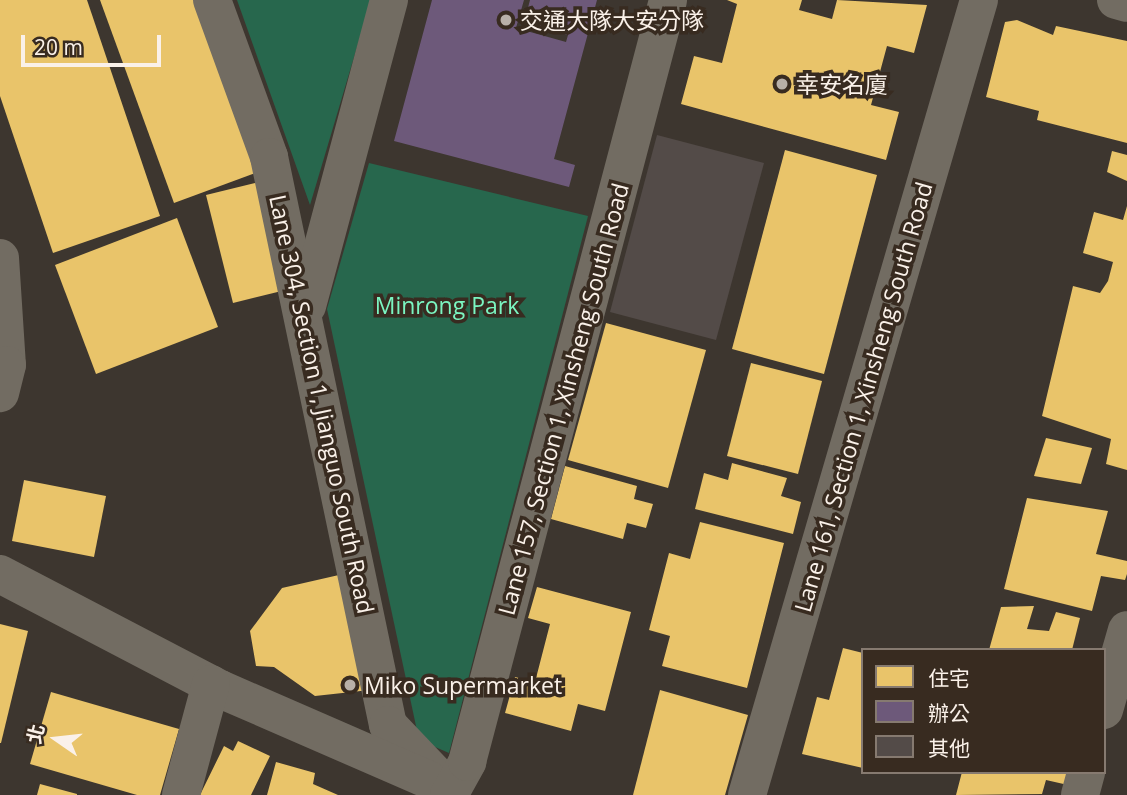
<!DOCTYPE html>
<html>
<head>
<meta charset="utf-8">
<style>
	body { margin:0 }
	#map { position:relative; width:1127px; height:795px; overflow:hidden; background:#3d362f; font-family:"Open Sans","Noto Sans TC",sans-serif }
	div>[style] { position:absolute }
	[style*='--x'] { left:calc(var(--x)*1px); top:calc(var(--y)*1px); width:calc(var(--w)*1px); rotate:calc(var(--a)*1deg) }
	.green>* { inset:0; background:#27674d }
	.homes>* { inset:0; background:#e9c46a }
	.offices>* { inset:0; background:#6d597a }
	.building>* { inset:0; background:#534b48 }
	.minor>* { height:38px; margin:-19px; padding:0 19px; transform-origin:19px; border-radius:19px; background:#726c62 }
	.dots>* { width:19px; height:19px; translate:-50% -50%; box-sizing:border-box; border:4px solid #382b20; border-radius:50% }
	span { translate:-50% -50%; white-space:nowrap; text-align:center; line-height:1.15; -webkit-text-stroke:7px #382b20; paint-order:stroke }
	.poi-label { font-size:23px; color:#faf1e9 }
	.left { translate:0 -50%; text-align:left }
	.park-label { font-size:23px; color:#7bf5c1 }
	.street-label { font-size:23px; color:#faf1e9 }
	.legend { position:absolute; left:861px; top:648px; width:245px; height:126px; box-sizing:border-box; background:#382b20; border:2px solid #867a70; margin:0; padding:9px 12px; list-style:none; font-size:21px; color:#faf1e9 }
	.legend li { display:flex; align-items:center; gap:14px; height:35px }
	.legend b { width:35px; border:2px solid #867a70 }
	.north { position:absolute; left:21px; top:704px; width:70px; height:70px; -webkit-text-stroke:5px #382b20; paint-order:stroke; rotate:284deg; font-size:19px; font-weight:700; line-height:28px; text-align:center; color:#faf1e9 }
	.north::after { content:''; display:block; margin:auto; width:24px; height:32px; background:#faf1e9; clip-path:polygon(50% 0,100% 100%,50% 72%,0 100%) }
	.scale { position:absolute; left:21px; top:35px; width:140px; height:32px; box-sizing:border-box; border:4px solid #faf1e9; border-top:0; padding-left:9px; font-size:21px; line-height:24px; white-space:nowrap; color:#faf1e9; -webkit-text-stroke:5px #382b20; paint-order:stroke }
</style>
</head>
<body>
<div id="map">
	<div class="green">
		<i style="clip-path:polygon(237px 0,371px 0,310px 205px)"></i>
		<i style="clip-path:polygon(369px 163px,588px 216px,449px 753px,419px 740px,327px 309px)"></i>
	</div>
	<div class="homes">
		<i style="clip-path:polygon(0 0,87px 0,160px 216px,53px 253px,0 96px)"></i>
		<i style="clip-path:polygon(100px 0,204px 0,266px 169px,174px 203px)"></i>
		<i style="clip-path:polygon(727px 0,802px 0,799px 10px,832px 19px,837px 0,927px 5px,914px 53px,887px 46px,871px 105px,899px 112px,886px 160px,681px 104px,694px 56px,722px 63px,737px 4px)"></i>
		<i style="clip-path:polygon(1017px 20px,1053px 35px,1056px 26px,1127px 41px,1127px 143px,1037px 120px,1039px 111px,986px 97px,1005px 22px)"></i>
		<i style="clip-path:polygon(785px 150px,877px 175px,824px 374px,732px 349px)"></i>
		<i style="clip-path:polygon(1112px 151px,1127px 155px,1127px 181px,1107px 172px)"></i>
		<i style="clip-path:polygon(271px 179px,298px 287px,233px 303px,206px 195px)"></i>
		<i style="clip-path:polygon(1127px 206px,1127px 470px,1106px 464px,1111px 439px,1042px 416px,1073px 286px,1100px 293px,1108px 281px,1113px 262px,1083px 253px,1094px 212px,1123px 220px)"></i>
		<i style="clip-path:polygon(177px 218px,218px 327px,96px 374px,55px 265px)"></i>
		<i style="clip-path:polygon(606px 323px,706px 350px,668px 488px,568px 460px)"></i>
		<i style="clip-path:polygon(751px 363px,822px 381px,798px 474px,727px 456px)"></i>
		<i style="clip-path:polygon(1046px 438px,1092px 448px,1081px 484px,1034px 476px)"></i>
		<i style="clip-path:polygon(732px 463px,787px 478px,781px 496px,801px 502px,793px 534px,695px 509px,704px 473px,728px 480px)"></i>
		<i style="clip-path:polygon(565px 466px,637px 486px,634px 499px,653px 504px,646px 528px,627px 523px,623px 539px,551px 519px)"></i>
		<i style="clip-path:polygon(24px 480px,106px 496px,94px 557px,12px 541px)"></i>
		<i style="clip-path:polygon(1027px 498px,1108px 511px,1096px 554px,1127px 561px,1127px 574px,1125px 580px,1101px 576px,1092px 611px,1004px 589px)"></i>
		<i style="clip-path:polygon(700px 522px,784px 543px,747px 688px,662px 666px,670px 636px,649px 630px,669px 553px,690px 559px)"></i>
		<i style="clip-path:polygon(352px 572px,370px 690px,315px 696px,274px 667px,256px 666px,250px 631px,282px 588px)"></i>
		<i style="clip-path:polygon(537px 587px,631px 612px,605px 711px,578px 704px,571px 731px,505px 713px,515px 677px,535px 682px,550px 624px,528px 618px)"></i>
		<i style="clip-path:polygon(1034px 606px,1027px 629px,1049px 631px,1056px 612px,1080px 618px,1072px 650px,989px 650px,1001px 607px)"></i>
		<i style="clip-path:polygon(0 624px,28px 631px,1px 743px,0 743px)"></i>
		<i style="clip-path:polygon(843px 648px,863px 653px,863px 768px,802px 754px,817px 697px,829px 700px)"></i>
		<i style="clip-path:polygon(660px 690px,748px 715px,725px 795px,633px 795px)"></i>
		<i style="clip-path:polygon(51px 692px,179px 729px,160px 795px,137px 795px,30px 764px)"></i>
		<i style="clip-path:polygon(238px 741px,270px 756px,251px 795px,200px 795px,224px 746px,233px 751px)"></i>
		<i style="clip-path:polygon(276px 762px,315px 773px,313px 784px,338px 795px,267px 795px)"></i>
		<i style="clip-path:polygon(962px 772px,1071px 772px,1068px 785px,1046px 780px,1042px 794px,956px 795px)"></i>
		<i style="clip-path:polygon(40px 784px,77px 794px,77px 795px,37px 795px)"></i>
	</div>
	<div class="offices">
		<i style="clip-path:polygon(432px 0,524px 0,516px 28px,566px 42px,568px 35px,524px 23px,530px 0,597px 0,554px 159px,575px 165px,569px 187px,394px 141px)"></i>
	</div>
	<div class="building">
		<i style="clip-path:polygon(657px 135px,764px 163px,716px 340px,610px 312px)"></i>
	</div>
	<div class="minor">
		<i style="--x:212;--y:0;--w:167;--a:70"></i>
		<i style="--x:269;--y:157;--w:580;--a:78.17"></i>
		<i style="--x:388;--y:725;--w:91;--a:46.3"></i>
		<i style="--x:1116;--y:0;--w:11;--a:15"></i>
		<i style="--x:0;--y:258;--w:107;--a:86.3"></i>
		<i style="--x:7;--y:365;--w:29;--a:104"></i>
		<i style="--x:307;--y:306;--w:317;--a:-75"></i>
		<i style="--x:0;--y:574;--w:248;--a:27.6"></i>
		<i style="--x:220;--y:689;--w:228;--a:23.5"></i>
		<i style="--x:1104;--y:710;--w:83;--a:-74"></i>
		<i style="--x:181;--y:795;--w:115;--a:-74.9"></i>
		<i style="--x:449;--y:795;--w:38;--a:-61"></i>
		<i style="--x:467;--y:762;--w:788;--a:-75.22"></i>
		<i style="--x:747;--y:795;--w:828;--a:-73.73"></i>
		<i style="--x:1080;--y:795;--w:24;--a:-75"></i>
	</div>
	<div class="dots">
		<i style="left:506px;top:20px;background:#b8b0a8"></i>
		<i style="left:782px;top:84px;background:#b8b0a8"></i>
		<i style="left:350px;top:685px;background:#b8b0a8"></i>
	</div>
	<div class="poi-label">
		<span class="left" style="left:520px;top:20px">交通大隊大安分隊</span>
		<span class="left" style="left:796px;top:84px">幸安名廈</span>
		<span class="left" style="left:364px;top:685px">Miko Supermarket</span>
	</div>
	<div class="park-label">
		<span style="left:447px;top:305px">Minrong Park</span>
	</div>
	<div class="street-label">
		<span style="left:863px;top:397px;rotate:-74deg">Lane 161, Section 1, Xinsheng South Road</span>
		<span style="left:563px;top:399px;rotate:-75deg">Lane 157, Section 1, Xinsheng South Road</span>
		<span style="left:322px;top:404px;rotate:78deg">Lane 304, Section 1, Jianguo South Road</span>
	</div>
	<ul class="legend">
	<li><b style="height:19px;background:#e9c46a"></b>住宅</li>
	<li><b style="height:19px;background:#6d597a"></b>辦公</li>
	<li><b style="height:19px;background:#534b48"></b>其他</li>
	</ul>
	<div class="north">北</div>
	<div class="scale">20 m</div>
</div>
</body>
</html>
